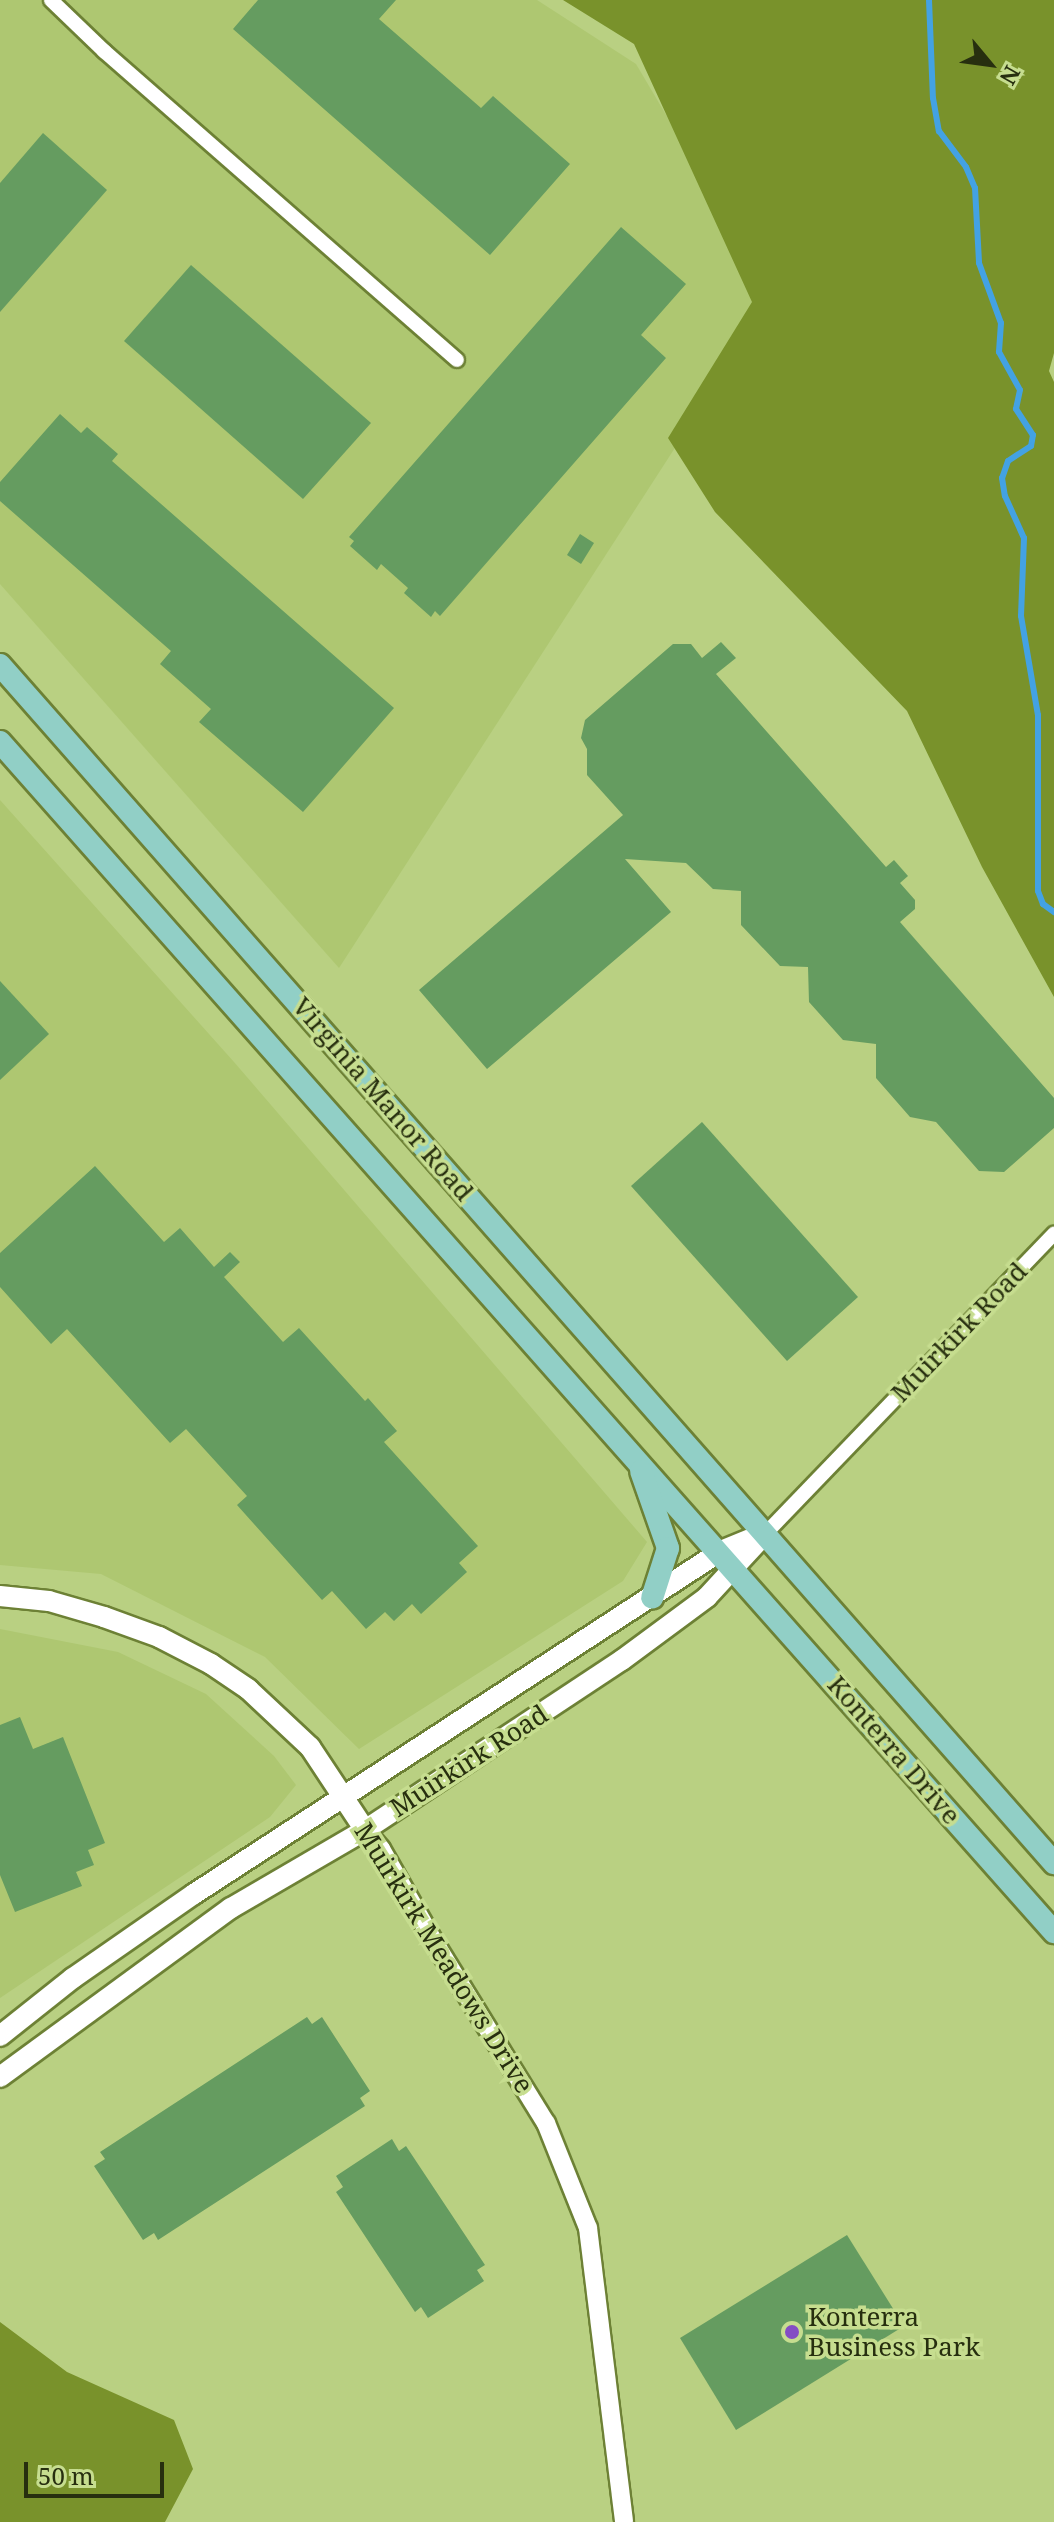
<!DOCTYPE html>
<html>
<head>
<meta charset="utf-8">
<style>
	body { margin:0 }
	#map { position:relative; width:1054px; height:2522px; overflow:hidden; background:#b9d082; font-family:"Noto Serif",serif }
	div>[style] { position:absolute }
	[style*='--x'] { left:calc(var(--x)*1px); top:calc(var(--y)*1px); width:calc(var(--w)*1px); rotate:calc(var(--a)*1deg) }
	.built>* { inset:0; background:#aec771 }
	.forest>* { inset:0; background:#79922b }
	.stream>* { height:6px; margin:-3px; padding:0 3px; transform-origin:3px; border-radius:3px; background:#43a2e3 }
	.building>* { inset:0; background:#659c60 }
	.roads { filter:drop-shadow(2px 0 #6d8135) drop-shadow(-2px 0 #6d8135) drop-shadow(0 2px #6d8135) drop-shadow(0 -2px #6d8135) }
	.minor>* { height:14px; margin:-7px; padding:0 7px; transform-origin:7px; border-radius:7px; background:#fff }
	.tertiary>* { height:18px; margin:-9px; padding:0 9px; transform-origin:9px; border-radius:9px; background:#fff }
	.secondary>* { height:20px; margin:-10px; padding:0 10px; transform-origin:10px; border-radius:10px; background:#fff }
	.primary>* { height:22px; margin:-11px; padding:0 11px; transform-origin:11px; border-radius:11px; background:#91cfc6 }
	.dots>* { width:22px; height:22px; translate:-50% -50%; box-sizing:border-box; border:4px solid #c6dd8f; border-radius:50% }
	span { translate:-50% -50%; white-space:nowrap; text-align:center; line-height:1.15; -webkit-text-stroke:7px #c6dd8f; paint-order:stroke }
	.street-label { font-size:26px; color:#272f0f }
	.poi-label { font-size:26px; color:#272f0f }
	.left { translate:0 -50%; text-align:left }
	.north { position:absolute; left:950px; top:24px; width:80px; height:80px; -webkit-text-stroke:6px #c6dd8f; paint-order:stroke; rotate:119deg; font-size:22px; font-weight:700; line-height:32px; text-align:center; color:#272f0f }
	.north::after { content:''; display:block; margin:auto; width:28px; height:36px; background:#272f0f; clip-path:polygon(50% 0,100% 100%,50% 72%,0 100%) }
	.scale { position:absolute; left:24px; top:2462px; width:140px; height:36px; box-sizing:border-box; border:4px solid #272f0f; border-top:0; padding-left:10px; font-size:24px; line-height:28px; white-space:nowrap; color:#272f0f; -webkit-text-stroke:6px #c6dd8f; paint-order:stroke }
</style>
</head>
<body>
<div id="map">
	<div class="built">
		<i style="clip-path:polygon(0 0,537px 0,636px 64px,773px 296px,339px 968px,0 584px)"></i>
		<i style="clip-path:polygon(0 800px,234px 1062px,647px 1542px,623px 1581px,359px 1749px,265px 1657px,101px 1574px,0 1565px)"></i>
		<i style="clip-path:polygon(0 1629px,118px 1652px,206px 1694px,274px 1756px,296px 1785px,270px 1817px,0 1998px)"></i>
	</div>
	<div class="forest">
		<i style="clip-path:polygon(563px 0,1054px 0,1054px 353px,1049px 371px,1054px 382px,1054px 997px,982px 867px,907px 711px,715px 512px,668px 438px,752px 302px,634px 44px)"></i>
		<i style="clip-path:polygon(0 2322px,67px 2372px,174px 2420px,193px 2469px,165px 2522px,0 2522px)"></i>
	</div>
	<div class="stream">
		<i style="--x:929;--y:0;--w:98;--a:87.7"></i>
		<i style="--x:933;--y:98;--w:34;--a:80"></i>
		<i style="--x:939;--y:131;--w:45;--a:53.1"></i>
		<i style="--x:966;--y:167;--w:23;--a:67"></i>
		<i style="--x:975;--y:188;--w:75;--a:86.9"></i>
		<i style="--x:979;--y:263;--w:64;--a:69.9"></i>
		<i style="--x:1001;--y:323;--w:29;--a:94"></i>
		<i style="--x:999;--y:352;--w:43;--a:61.1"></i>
		<i style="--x:1020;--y:390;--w:19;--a:102"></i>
		<i style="--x:1016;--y:409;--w:31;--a:57"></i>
		<i style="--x:1033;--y:435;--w:11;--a:100"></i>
		<i style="--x:1031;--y:446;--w:27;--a:147"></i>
		<i style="--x:1008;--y:461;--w:18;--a:109"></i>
		<i style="--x:1002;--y:478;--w:18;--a:81"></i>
		<i style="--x:1005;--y:496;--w:46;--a:65.7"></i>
		<i style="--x:1024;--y:538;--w:78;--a:92.2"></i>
		<i style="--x:1021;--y:616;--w:100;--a:80.3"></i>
		<i style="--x:1038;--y:715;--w:176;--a:90"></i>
		<i style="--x:1038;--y:891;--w:14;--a:69"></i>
		<i style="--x:1043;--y:904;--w:14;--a:36"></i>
	</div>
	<div class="building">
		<i style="clip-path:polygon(258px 0,396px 0,379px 19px,481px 108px,493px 96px,570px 164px,490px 255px,233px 29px)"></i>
		<i style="clip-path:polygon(43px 133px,107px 190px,0 312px,0 183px)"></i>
		<i style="clip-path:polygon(621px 227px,686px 284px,641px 335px,666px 358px,440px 616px,435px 611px,431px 617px,404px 593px,408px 588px,381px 564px,377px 570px,350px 546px,354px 541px,349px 537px)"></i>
		<i style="clip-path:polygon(191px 265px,371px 423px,303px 499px,124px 341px)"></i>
		<i style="clip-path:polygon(60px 414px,81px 433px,87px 427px,118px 454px,112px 461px,394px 708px,303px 812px,199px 722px,211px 709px,160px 664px,171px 651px,0 501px,0 482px)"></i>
		<i style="clip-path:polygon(580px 534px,594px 543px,581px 564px,567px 555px)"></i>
		<i style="clip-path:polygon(721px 642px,736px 658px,716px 674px,886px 867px,894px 860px,908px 876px,900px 883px,915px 900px,915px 909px,900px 922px,1054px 1098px,1054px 1128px,1004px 1172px,979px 1171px,936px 1122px,910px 1117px,876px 1078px,876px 1044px,843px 1040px,809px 1002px,808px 967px,780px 966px,741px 925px,741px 891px,713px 889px,686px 863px,625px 859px,671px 912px,487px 1069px,419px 990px,623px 815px,587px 775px,587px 749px,581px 738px,585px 720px,673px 644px,691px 644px,702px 658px)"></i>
		<i style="clip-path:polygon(0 981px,49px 1034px,0 1080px)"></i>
		<i style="clip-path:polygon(702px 1122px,858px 1297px,787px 1361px,631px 1186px)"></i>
		<i style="clip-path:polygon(95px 1166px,164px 1242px,180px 1228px,214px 1267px,230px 1252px,240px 1262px,224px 1277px,283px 1342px,299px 1328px,365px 1401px,368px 1398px,397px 1431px,384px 1442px,478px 1546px,459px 1563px,467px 1572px,421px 1614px,412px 1604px,394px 1621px,385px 1612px,366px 1629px,332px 1591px,322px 1600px,237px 1505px,247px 1496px,186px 1429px,170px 1443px,67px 1329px,51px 1344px,0 1287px,0 1253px)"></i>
		<i style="clip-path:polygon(20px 1717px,33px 1749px,63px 1737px,105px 1843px,88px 1850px,94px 1865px,76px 1872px,82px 1886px,15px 1912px,0 1875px,0 1725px)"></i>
		<i style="clip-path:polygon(307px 2017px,312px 2024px,322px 2017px,370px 2091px,360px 2098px,365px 2106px,158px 2240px,154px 2233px,143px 2240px,94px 2166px,105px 2159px,100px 2152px)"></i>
		<i style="clip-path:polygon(392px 2139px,399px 2151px,406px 2146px,485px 2265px,477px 2270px,484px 2281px,428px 2318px,421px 2307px,415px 2312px,336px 2192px,343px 2187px,336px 2176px)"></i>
		<i style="clip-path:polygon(847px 2235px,904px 2326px,736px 2430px,680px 2338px)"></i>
	</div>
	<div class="roads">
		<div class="minor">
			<i style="--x:51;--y:0;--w:74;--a:43.9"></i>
			<i style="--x:104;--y:51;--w:469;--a:41.2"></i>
			<i style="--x:765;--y:1534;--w:417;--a:-46.1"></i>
		</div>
		<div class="tertiary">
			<i style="--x:365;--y:1830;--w:25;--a:50"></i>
			<i style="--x:381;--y:1849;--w:107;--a:60.3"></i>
			<i style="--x:434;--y:1942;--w:213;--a:58.3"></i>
			<i style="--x:546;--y:2123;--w:113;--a:68.2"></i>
			<i style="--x:588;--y:2228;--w:296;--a:83"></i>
		</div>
		<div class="secondary">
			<i style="--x:0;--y:1596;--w:49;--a:5.8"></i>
			<i style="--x:49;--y:1601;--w:57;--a:16.2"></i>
			<i style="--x:104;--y:1617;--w:59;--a:20"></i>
			<i style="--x:159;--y:1637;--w:59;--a:27.4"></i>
			<i style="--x:211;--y:1664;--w:45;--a:34"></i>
			<i style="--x:248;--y:1689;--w:85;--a:43.1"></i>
			<i style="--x:310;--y:1747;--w:100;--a:56.5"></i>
			<i style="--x:0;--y:2036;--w:93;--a:-38.5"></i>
			<i style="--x:73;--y:1978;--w:147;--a:-34.8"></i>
			<i style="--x:194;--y:1894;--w:629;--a:-33.06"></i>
			<i style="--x:721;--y:1551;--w:42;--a:-22.3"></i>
			<i style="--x:0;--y:2077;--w:286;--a:-36.2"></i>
			<i style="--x:231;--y:1908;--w:155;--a:-30.2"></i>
			<i style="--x:365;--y:1830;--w:308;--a:-33.5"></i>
			<i style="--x:622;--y:1660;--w:106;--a:-36.5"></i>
			<i style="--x:707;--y:1597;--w:86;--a:-47.4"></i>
		</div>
		<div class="primary">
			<i style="--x:0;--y:665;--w:1596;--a:48.66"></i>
			<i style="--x:0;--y:742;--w:1590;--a:48.47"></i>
			<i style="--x:641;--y:1471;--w:82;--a:70.7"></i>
			<i style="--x:668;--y:1548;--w:52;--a:107.7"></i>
		</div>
	</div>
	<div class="dots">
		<i style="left:792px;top:2332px;background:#844dc4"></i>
	</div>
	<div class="street-label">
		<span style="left:383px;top:1099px;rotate:49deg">Virginia Manor Road</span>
		<span style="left:959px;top:1332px;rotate:-46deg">Muirkirk Road</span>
		<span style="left:894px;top:1750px;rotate:49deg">Konterra Drive</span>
		<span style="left:469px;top:1761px;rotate:-33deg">Muirkirk Road</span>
		<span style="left:444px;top:1958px;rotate:58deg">Muirkirk Meadows Drive</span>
	</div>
	<div class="poi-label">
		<span class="left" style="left:808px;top:2332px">Konterra<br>Business Park</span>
	</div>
	<div class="north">N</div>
	<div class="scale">50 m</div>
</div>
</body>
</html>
